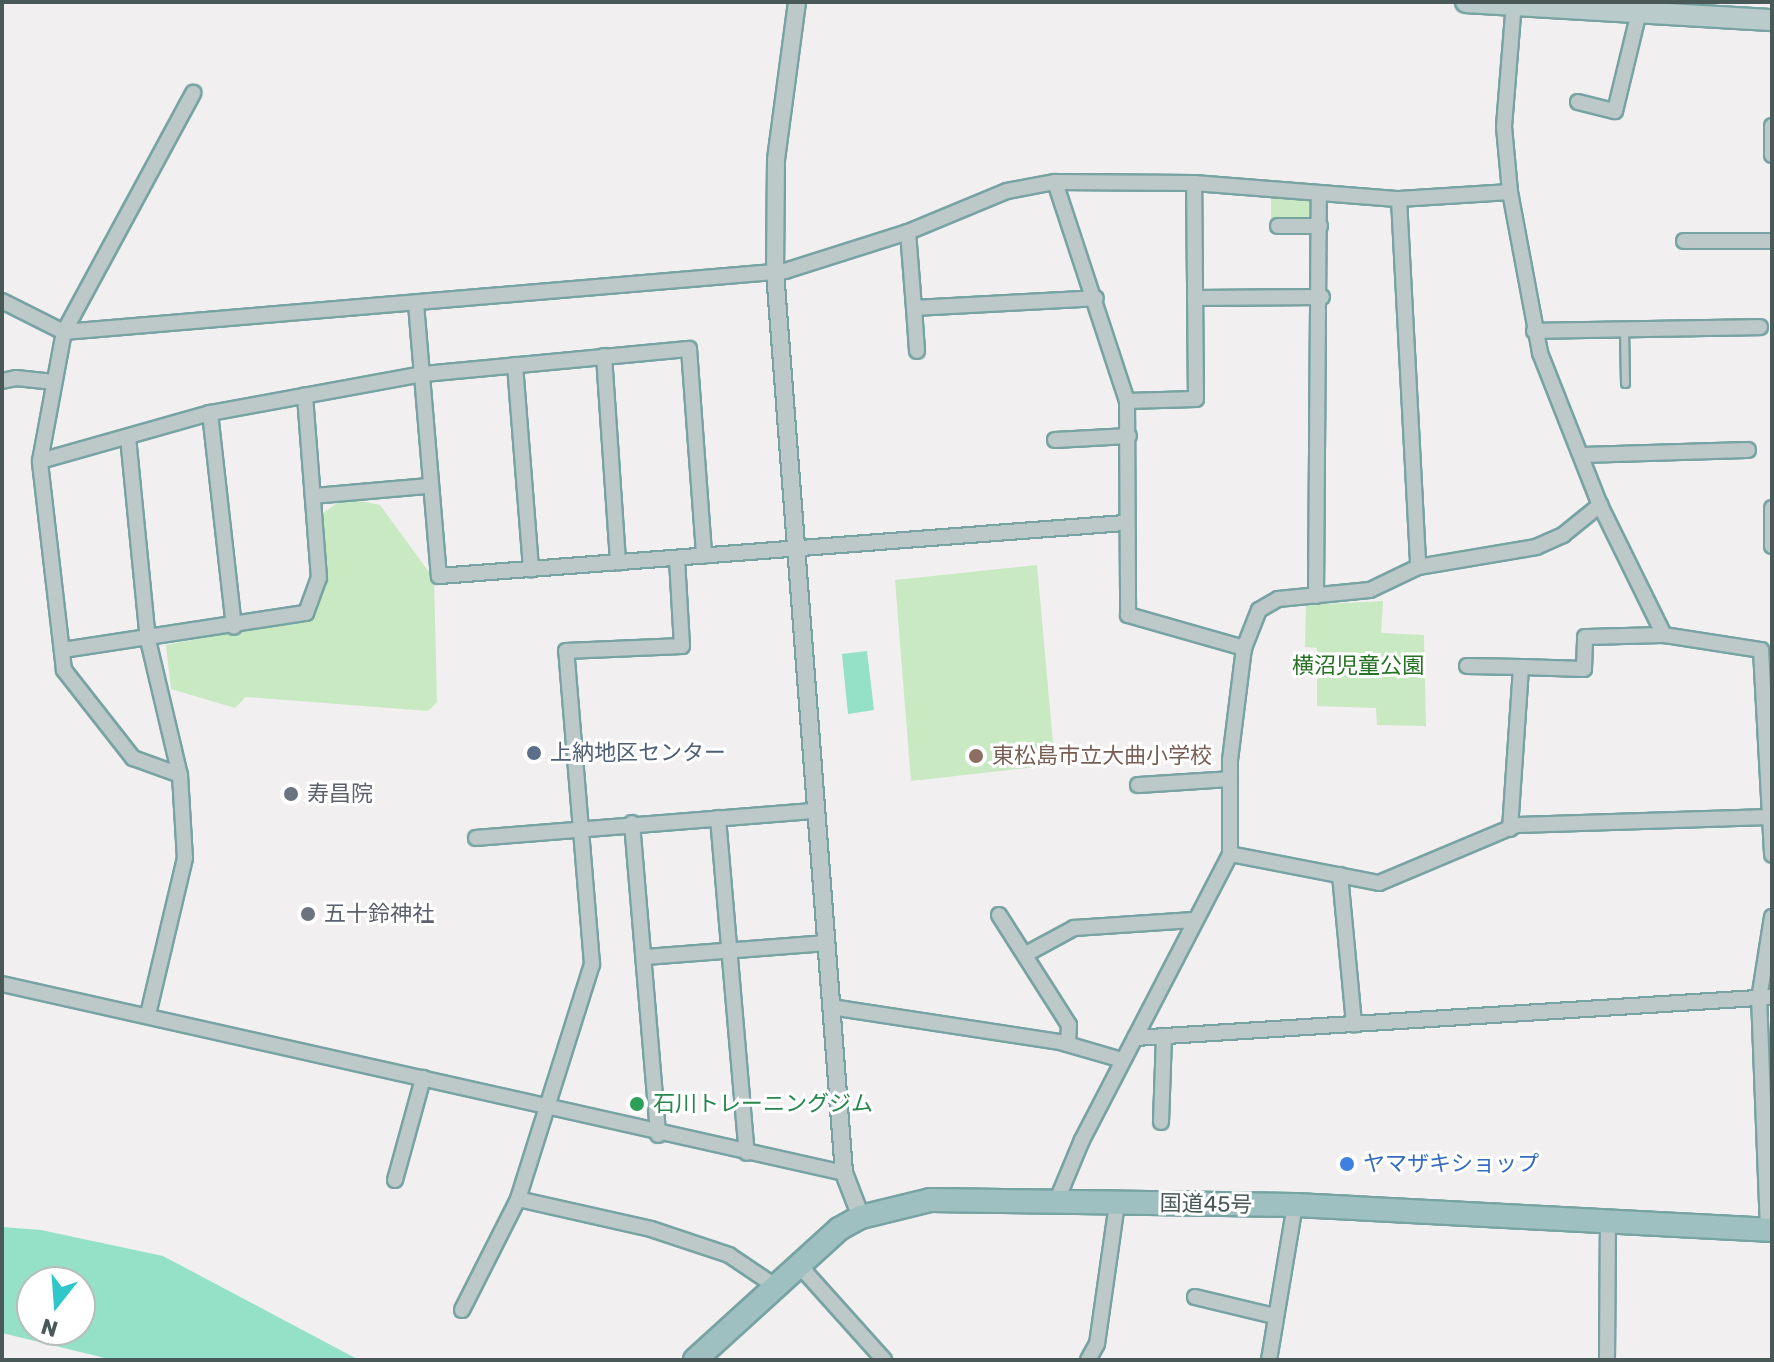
<!DOCTYPE html>
<html>
<head>
<meta charset="utf-8">
<style>
	body { margin:0 }
	#map { position:relative; width:1774px; height:1362px; overflow:hidden; background:#f1eff0; font-family:Rubik,"Noto Sans JP",sans-serif }
	div>[style] { position:absolute }
	[style*='--x'] { left:calc(var(--x)*1px); top:calc(var(--y)*1px); width:calc(var(--w)*1px); rotate:calc(var(--a)*1deg) }
	.green>* { inset:0; background:#c8e9c2 }
	.water>* { inset:0; background:#94e1c7 }
	.roads { filter:drop-shadow(2px 0 #77a3a2) drop-shadow(-2px 0 #77a3a2) drop-shadow(0 2px #77a3a2) drop-shadow(0 -2px #77a3a2) }
	.service>* { height:7px; margin:-3.5px; padding:0 3.5px; transform-origin:3.5px; border-radius:3.5px; background:#bcc9c8 }
	.minor>* { height:14px; margin:-7px; padding:0 7px; transform-origin:7px; border-radius:7px; background:#bcc9c8 }
	.tertiary>* { height:16px; margin:-8px; padding:0 8px; transform-origin:8px; border-radius:8px; background:#bcc9c8 }
	.secondary>* { height:20px; margin:-10px; padding:0 10px; transform-origin:10px; border-radius:10px; background:#b9cbca }
	.trunk>* { height:22px; margin:-11px; padding:0 11px; transform-origin:11px; border-radius:11px; background:#9ec0c0 }
	.dots>* { width:22px; height:22px; translate:-50% -50%; box-sizing:border-box; border:4px solid #fff; border-radius:50% }
	span { translate:-50% -50%; white-space:nowrap; text-align:center; line-height:1.15; -webkit-text-stroke:6px #fff; paint-order:stroke }
	.park-label { font-size:22px; color:#257222 }
	.service-label { font-size:22px; color:#4e5e75 }
	.left { translate:0 -50%; text-align:left }
	.education-label { font-size:22px; color:#785e54 }
	.worship-label { font-size:22px; color:#5b616d }
	.leisure-label { font-size:22px; color:#27864d }
	.shop-label { font-size:22px; color:#366cbe }
	.street-label { font-size:22px; color:#495958 }
	.frame { position:absolute; inset:0; border:4px solid #495958; pointer-events:none }
	.north { position:absolute; left:16px; top:1266px; width:80px; height:80px; box-sizing:border-box; background:#fff; border:2px solid #b6bdbc; border-radius:50%; rotate:197deg; font-size:22px; font-weight:700; line-height:32px; text-align:center; color:#495958 }
	.north::after { content:''; display:block; margin:auto; width:28px; height:36px; background:#2fc7ca; clip-path:polygon(50% 0,100% 100%,50% 72%,0 100%) }
</style>
</head>
<body>
<div id="map">
	<div class="green">
		<i style="clip-path:polygon(1271px 193px,1305px 196px,1312px 203px,1312px 217px,1271px 221px)"></i>
		<i style="clip-path:polygon(344px 498px,380px 505px,434px 579px,437px 702px,428px 711px,246px 697px,235px 708px,171px 689px,166px 645px,303px 619px,324px 579px,319px 516px)"></i>
		<i style="clip-path:polygon(1037px 565px,1055px 765px,911px 781px,895px 580px)"></i>
		<i style="clip-path:polygon(1383px 601px,1381px 633px,1424px 635px,1426px 726px,1377px 725px,1376px 708px,1317px 706px,1317px 648px,1305px 647px,1306px 605px)"></i>
	</div>
	<div class="water">
		<i style="clip-path:polygon(867px 651px,874px 710px,848px 714px,842px 654px)"></i>
		<i style="clip-path:polygon(evenodd,2px 1227px,41px 1230px,163px 1256px,359px 1360px,113px 1360px,2px 1333px,2px 1227px,32px 1282px,80px 1282px,80px 1330px,32px 1330px,32px 1282px)"></i>
	</div>
	<div class="roads">
		<div class="service">
			<i style="--x:1624;--y:330;--w:53;--a:88.9"></i>
		</div>
		<div class="minor">
			<i style="--x:1514;--y:2;--w:125;--a:94.6"></i>
			<i style="--x:1504;--y:127;--w:65;--a:84.7"></i>
			<i style="--x:1510;--y:192;--w:164;--a:79.4"></i>
			<i style="--x:1540;--y:353;--w:163;--a:68.5"></i>
			<i style="--x:1600;--y:505;--w:145;--a:63.8"></i>
			<i style="--x:1664;--y:635;--w:98;--a:8.8"></i>
			<i style="--x:1761;--y:650;--w:205;--a:86.9"></i>
			<i style="--x:1578;--y:102;--w:38;--a:14"></i>
			<i style="--x:1615;--y:111;--w:102;--a:-76.4"></i>
			<i style="--x:1772;--y:126;--w:29;--a:90"></i>
			<i style="--x:1055;--y:182;--w:231;--a:71.8"></i>
			<i style="--x:1127;--y:401;--w:214;--a:89.7"></i>
			<i style="--x:1128;--y:615;--w:121;--a:15.9"></i>
			<i style="--x:1399;--y:199;--w:368;--a:87"></i>
			<i style="--x:1278;--y:226;--w:42;--a:0"></i>
			<i style="--x:908;--y:232;--w:76;--a:85.5"></i>
			<i style="--x:914;--y:308;--w:182;--a:-3.1"></i>
			<i style="--x:1684;--y:241;--w:88;--a:0"></i>
			<i style="--x:1195;--y:298;--w:127;--a:-0.5"></i>
			<i style="--x:2;--y:301;--w:69;--a:26.6"></i>
			<i style="--x:64;--y:332;--w:724;--a:-4.84"></i>
			<i style="--x:785;--y:271;--w:129;--a:-17.6"></i>
			<i style="--x:908;--y:232;--w:107;--a:-22.5"></i>
			<i style="--x:1007;--y:191;--w:49;--a:-10.6"></i>
			<i style="--x:1055;--y:182;--w:139;--a:0.4"></i>
			<i style="--x:1194;--y:183;--w:206;--a:4.5"></i>
			<i style="--x:1399;--y:199;--w:111;--a:-3.6"></i>
			<i style="--x:416;--y:304;--w:273;--a:85.2"></i>
			<i style="--x:439;--y:576;--w:687;--a:-4.42"></i>
			<i style="--x:914;--y:308;--w:43;--a:86"></i>
			<i style="--x:1534;--y:331;--w:226;--a:-1"></i>
			<i style="--x:604;--y:356;--w:207;--a:86.1"></i>
			<i style="--x:515;--y:365;--w:205;--a:85.5"></i>
			<i style="--x:2;--y:381;--w:14;--a:-12"></i>
			<i style="--x:16;--y:378;--w:38;--a:6"></i>
			<i style="--x:1127;--y:401;--w:69;--a:-1.7"></i>
			<i style="--x:1196;--y:399;--w:216;--a:-90.5"></i>
			<i style="--x:210;--y:413;--w:215;--a:83.6"></i>
			<i style="--x:128;--y:437;--w:204;--a:84.4"></i>
			<i style="--x:148;--y:640;--w:139;--a:76.7"></i>
			<i style="--x:180;--y:775;--w:83;--a:86.6"></i>
			<i style="--x:185;--y:858;--w:160;--a:103.3"></i>
			<i style="--x:1055;--y:440;--w:74;--a:-3.1"></i>
			<i style="--x:1581;--y:455;--w:167;--a:-1.7"></i>
			<i style="--x:40;--y:461;--w:177;--a:-15.8"></i>
			<i style="--x:210;--y:413;--w:217;--a:-10.4"></i>
			<i style="--x:423;--y:374;--w:267;--a:-5.4"></i>
			<i style="--x:689;--y:349;--w:207;--a:85.8"></i>
			<i style="--x:313;--y:496;--w:115;--a:-5"></i>
			<i style="--x:1772;--y:546;--w:38;--a:-90"></i>
			<i style="--x:1316;--y:596;--w:403;--a:-89.6"></i>
			<i style="--x:63;--y:650;--w:246;--a:-8.7"></i>
			<i style="--x:306;--y:613;--w:37;--a:-70"></i>
			<i style="--x:319;--y:578;--w:183;--a:-94.4"></i>
			<i style="--x:1467;--y:666;--w:54;--a:1.1"></i>
			<i style="--x:180;--y:775;--w:50;--a:-160.1"></i>
			<i style="--x:133;--y:758;--w:112;--a:-128.1"></i>
			<i style="--x:64;--y:670;--w:210;--a:-96.6"></i>
			<i style="--x:40;--y:461;--w:131;--a:-79.5"></i>
			<i style="--x:64;--y:332;--w:272;--a:-61.6"></i>
			<i style="--x:1138;--y:785;--w:92;--a:-3.7"></i>
			<i style="--x:718;--y:818;--w:336;--a:85.1"></i>
			<i style="--x:632;--y:823;--w:313;--a:85.2"></i>
			<i style="--x:1510;--y:829;--w:162;--a:-86.1"></i>
			<i style="--x:1521;--y:667;--w:63;--a:1.8"></i>
			<i style="--x:1584;--y:669;--w:32;--a:-88"></i>
			<i style="--x:1585;--y:637;--w:79;--a:-1.5"></i>
			<i style="--x:476;--y:838;--w:340;--a:-4.6"></i>
			<i style="--x:1230;--y:854;--w:152;--a:11"></i>
			<i style="--x:1379;--y:883;--w:150;--a:-22.8"></i>
			<i style="--x:1517;--y:825;--w:253;--a:-1.8"></i>
			<i style="--x:1340;--y:875;--w:150;--a:84.6"></i>
			<i style="--x:999;--y:915;--w:130;--a:57.5"></i>
			<i style="--x:1069;--y:1025;--w:19;--a:93"></i>
			<i style="--x:1026;--y:954;--w:55;--a:-28.4"></i>
			<i style="--x:1074;--y:928;--w:120;--a:-3.8"></i>
			<i style="--x:646;--y:957;--w:181;--a:-4.4"></i>
			<i style="--x:2;--y:984;--w:863;--a:12.65"></i>
			<i style="--x:831;--y:1007;--w:232;--a:8.7"></i>
			<i style="--x:1060;--y:1042;--w:65;--a:16.2"></i>
			<i style="--x:1135;--y:1038;--w:638;--a:-3.68"></i>
			<i style="--x:1161;--y:1122;--w:86;--a:-88"></i>
			<i style="--x:395;--y:1180;--w:106;--a:-74.6"></i>
			<i style="--x:518;--y:1199;--w:136;--a:12.7"></i>
			<i style="--x:651;--y:1229;--w:82;--a:18.4"></i>
			<i style="--x:729;--y:1255;--w:55;--a:34"></i>
			<i style="--x:1057;--y:1200;--w:65;--a:-67.4"></i>
			<i style="--x:1082;--y:1140;--w:322;--a:-62.6"></i>
			<i style="--x:1230;--y:854;--w:94;--a:-90"></i>
			<i style="--x:1230;--y:760;--w:113;--a:-82.9"></i>
			<i style="--x:1244;--y:648;--w:41;--a:-68.5"></i>
			<i style="--x:1259;--y:610;--w:22;--a:-30"></i>
			<i style="--x:1278;--y:599;--w:92;--a:-5.6"></i>
			<i style="--x:1370;--y:590;--w:53;--a:-25.6"></i>
			<i style="--x:1418;--y:567;--w:120;--a:-9.6"></i>
			<i style="--x:1536;--y:547;--w:30;--a:-24"></i>
			<i style="--x:1563;--y:535;--w:48;--a:-39"></i>
			<i style="--x:1768;--y:1230;--w:231;--a:-92.2"></i>
			<i style="--x:1759;--y:999;--w:83;--a:-81"></i>
			<i style="--x:798;--y:1264;--w:129;--a:48.1"></i>
			<i style="--x:1195;--y:1297;--w:81;--a:13.5"></i>
			<i style="--x:462;--y:1310;--w:124;--a:-63.2"></i>
			<i style="--x:518;--y:1199;--w:246;--a:-72.5"></i>
			<i style="--x:592;--y:964;--w:314;--a:-94.7"></i>
			<i style="--x:566;--y:651;--w:116;--a:-2.5"></i>
			<i style="--x:682;--y:646;--w:87;--a:-93.3"></i>
			<i style="--x:1088;--y:1360;--w:18;--a:-61"></i>
			<i style="--x:1097;--y:1344;--w:142;--a:-81.9"></i>
			<i style="--x:1269;--y:1360;--w:157;--a:-80.5"></i>
			<i style="--x:1607;--y:1360;--w:140;--a:-89.6"></i>
		</div>
		<div class="tertiary">
			<i style="--x:797;--y:2;--w:159;--a:97.6"></i>
			<i style="--x:776;--y:160;--w:112;--a:90.5"></i>
			<i style="--x:775;--y:272;--w:904;--a:85.62"></i>
			<i style="--x:844;--y:1173;--w:47;--a:68.9"></i>
		</div>
		<div class="secondary">
			<i style="--x:1466;--y:2;--w:307;--a:3.4"></i>
		</div>
		<div class="trunk">
			<i style="--x:695;--y:1360;--w:195;--a:-42.3"></i>
			<i style="--x:839;--y:1229;--w:25;--a:-29"></i>
			<i style="--x:861;--y:1217;--w:71;--a:-13.8"></i>
			<i style="--x:930;--y:1200;--w:365;--a:0.8"></i>
			<i style="--x:1295;--y:1205;--w:478;--a:3"></i>
		</div>
	</div>
	<div class="dots">
		<i style="left:534px;top:753px;background:#5c6f8a"></i>
		<i style="left:976px;top:756px;background:#8d6e63"></i>
		<i style="left:291px;top:794px;background:#6b7280"></i>
		<i style="left:308px;top:914px;background:#6b7280"></i>
		<i style="left:637px;top:1104px;background:#2e9e5b"></i>
		<i style="left:1347px;top:1164px;background:#3f7fe0"></i>
	</div>
	<div class="park-label">
		<span style="left:1358px;top:666px">横沼児童公園</span>
	</div>
	<div class="service-label">
		<span class="left" style="left:550px;top:753px">上納地区センター</span>
	</div>
	<div class="education-label">
		<span class="left" style="left:992px;top:756px">東松島市立大曲小学校</span>
	</div>
	<div class="worship-label">
		<span class="left" style="left:307px;top:794px">寿昌院</span>
		<span class="left" style="left:324px;top:914px">五十鈴神社</span>
	</div>
	<div class="leisure-label">
		<span class="left" style="left:653px;top:1104px">石川トレーニングジム</span>
	</div>
	<div class="shop-label">
		<span class="left" style="left:1363px;top:1164px">ヤマザキショップ</span>
	</div>
	<div class="street-label">
		<span style="left:1206px;top:1204px;rotate:1deg">国道45号</span>
	</div>
	<div class="frame"></div>
	<div class="north">N</div>
</div>
</body>
</html>
